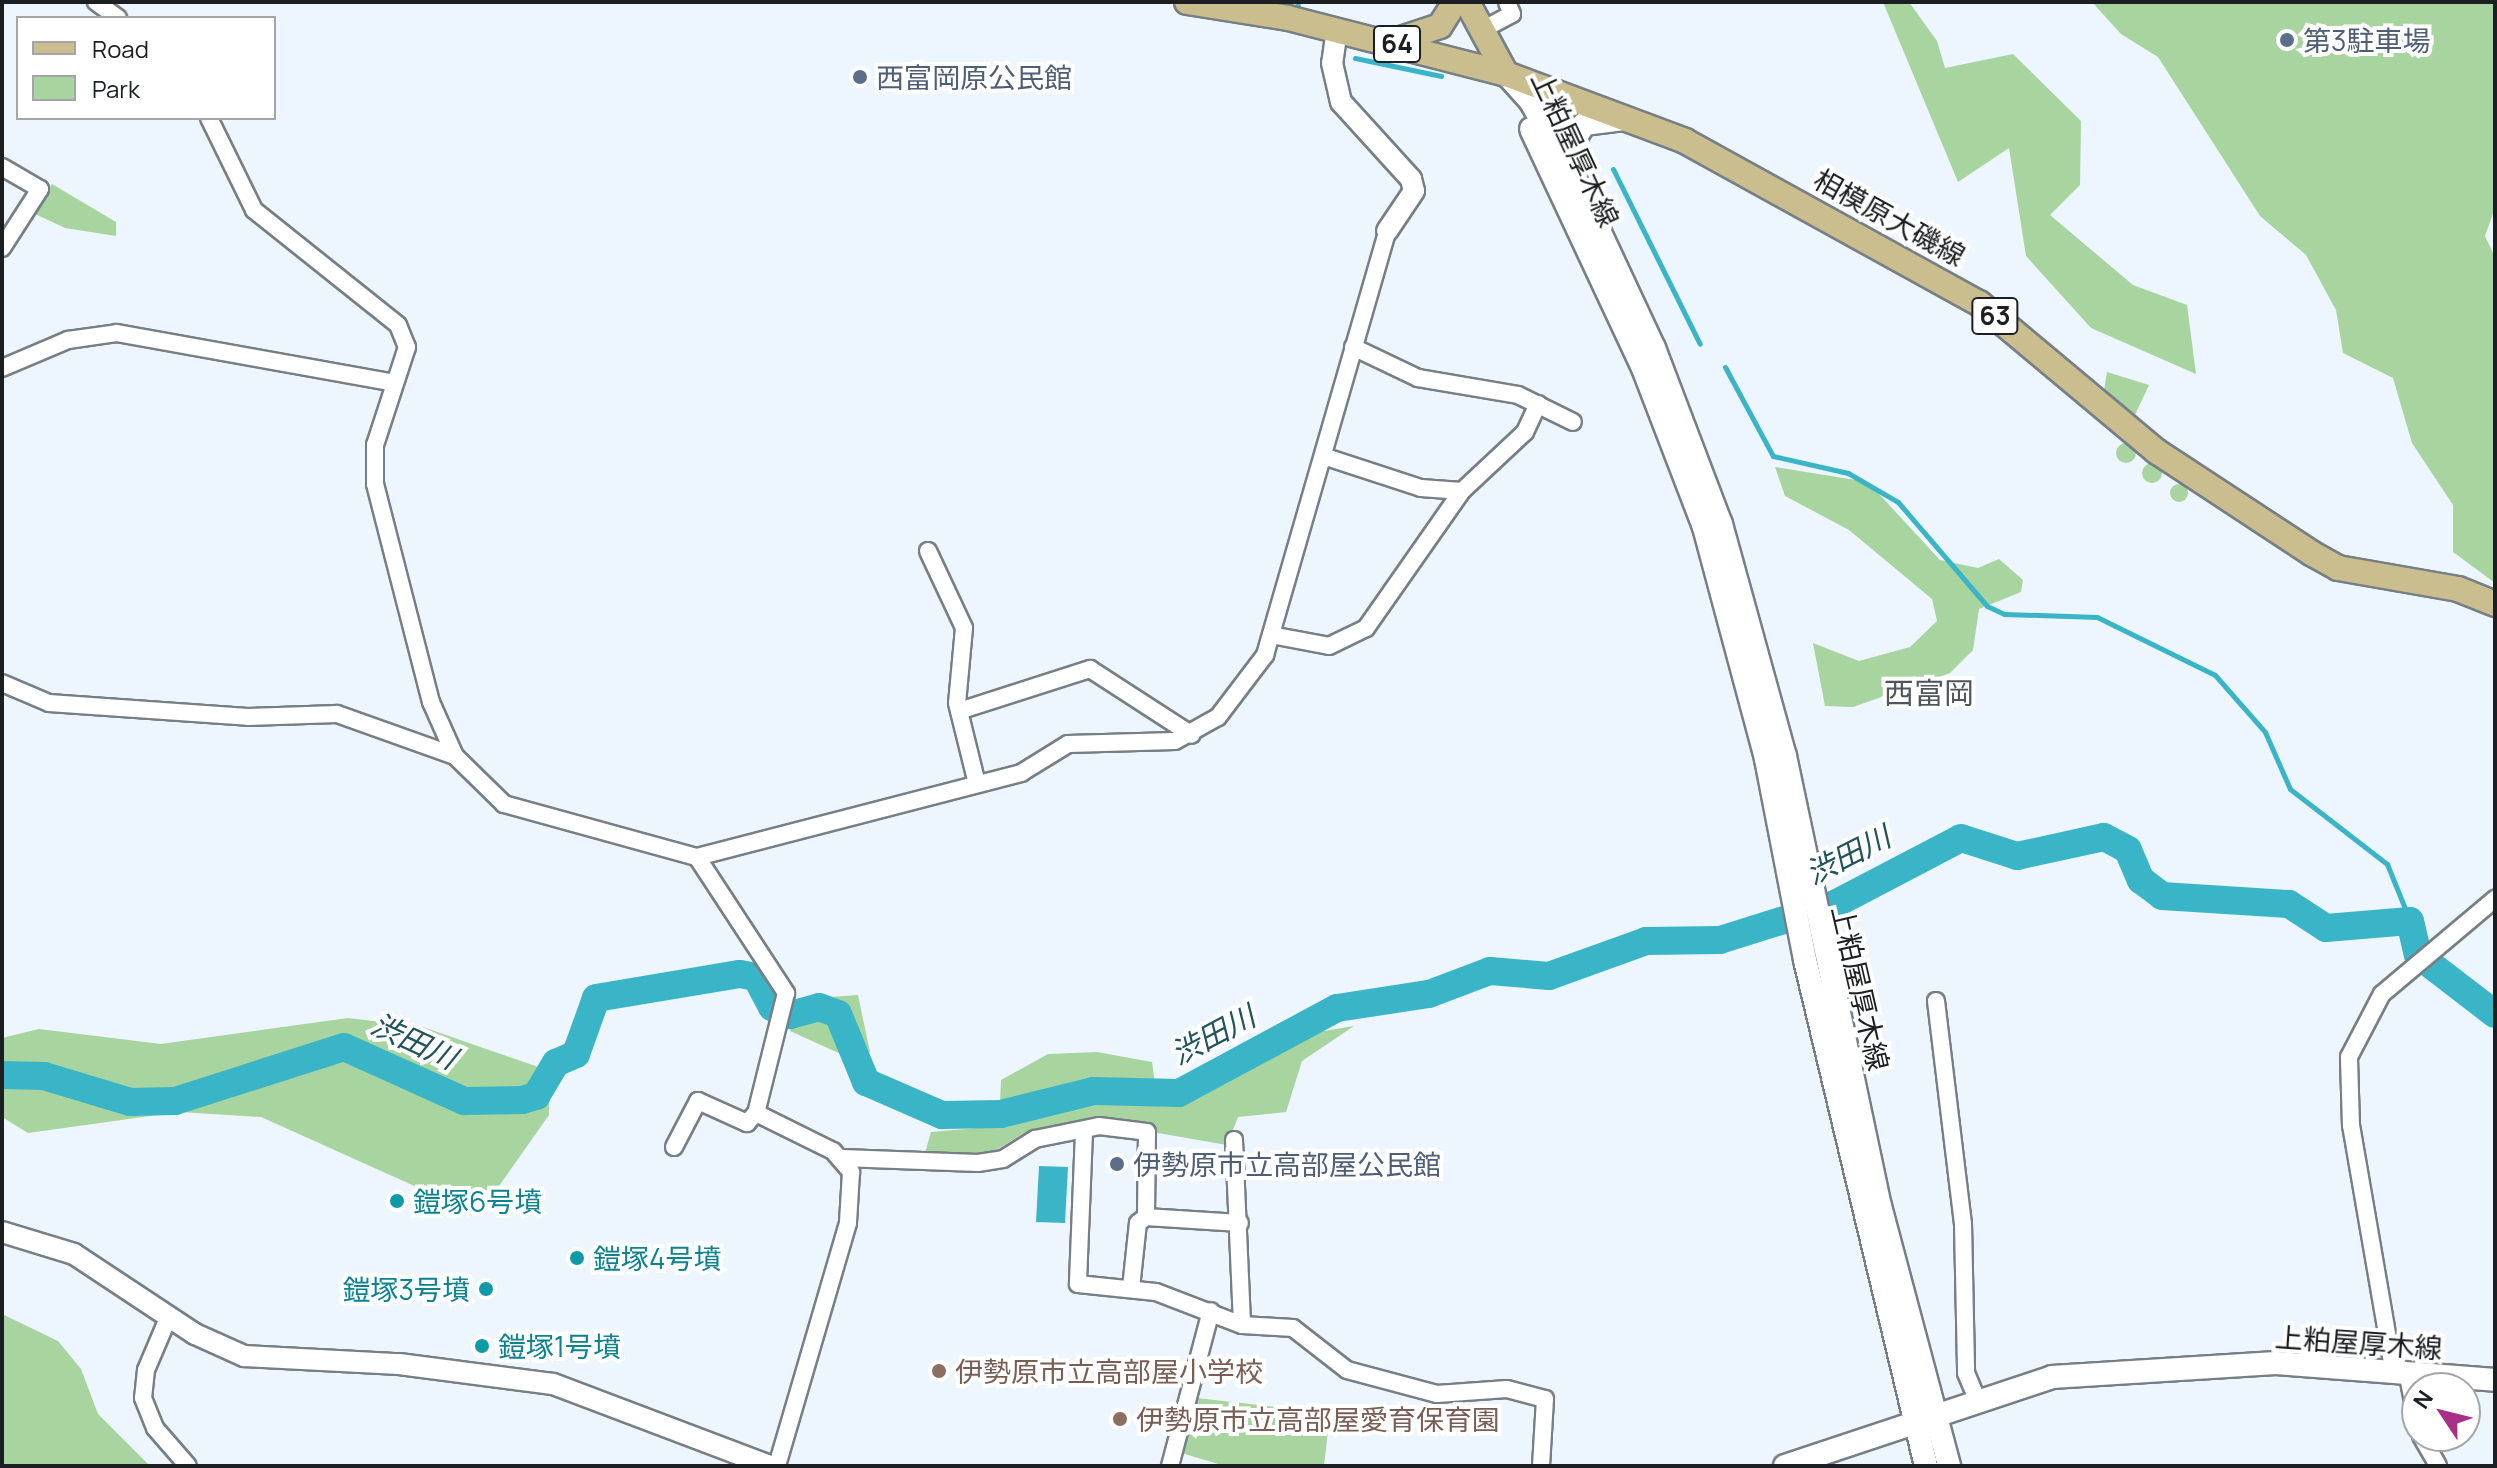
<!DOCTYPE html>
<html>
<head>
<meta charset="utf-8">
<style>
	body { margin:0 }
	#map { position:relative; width:2497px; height:1468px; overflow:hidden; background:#edf6fe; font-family:Manrope,"Noto Sans JP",sans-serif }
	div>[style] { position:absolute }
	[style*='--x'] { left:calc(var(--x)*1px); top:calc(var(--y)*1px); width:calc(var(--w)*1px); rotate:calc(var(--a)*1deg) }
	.green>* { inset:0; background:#a7d49f }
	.round { border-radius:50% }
	.water>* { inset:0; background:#3ab5c7 }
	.stream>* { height:5px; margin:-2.5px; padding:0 2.5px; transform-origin:2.5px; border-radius:2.5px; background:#3ab5c7 }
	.river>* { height:28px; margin:-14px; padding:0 14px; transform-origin:14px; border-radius:14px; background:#3ab5c7 }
	.roads { filter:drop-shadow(2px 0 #777f86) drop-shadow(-2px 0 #777f86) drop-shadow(0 2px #777f86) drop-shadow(0 -2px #777f86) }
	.minor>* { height:16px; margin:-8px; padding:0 8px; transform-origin:8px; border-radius:8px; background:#fff }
	.tertiary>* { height:20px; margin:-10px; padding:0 10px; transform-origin:10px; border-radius:10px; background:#fff }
	.secondary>* { height:22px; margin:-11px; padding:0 11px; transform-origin:11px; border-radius:11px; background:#fff }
	.primary>* { height:24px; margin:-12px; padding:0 12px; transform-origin:12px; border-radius:12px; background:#cbbe8e }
	.dots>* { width:22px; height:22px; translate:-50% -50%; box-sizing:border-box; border:4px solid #fff; border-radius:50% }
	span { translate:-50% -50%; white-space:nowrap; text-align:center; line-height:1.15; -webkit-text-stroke:8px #fff; paint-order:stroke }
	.shield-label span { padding:2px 6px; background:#fff; border:2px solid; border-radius:6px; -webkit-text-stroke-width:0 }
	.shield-label { font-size:26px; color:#1c1f22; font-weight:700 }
	.service-label { font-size:28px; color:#4e5e75 }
	.left { translate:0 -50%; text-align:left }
	.street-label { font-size:28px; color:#1c1f22 }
	.culture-label { font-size:28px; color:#0d838f }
	.right { translate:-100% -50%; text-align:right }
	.education-label { font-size:28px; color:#785e54 }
	.neighbourhood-label { font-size:30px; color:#4e565c }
	.water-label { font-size:30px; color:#20535a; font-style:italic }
	.frame { position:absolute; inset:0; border:4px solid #1c1f22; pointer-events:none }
	.legend { position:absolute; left:16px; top:16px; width:260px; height:104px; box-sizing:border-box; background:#fff; border:2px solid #a4a5a7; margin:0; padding:10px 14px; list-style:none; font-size:24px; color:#1c1f22 }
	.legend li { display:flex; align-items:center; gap:16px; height:40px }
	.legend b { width:40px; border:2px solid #a4a5a7 }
	.north { position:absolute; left:2401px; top:1372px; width:80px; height:80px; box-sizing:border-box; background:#fff; border:2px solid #a4a5a7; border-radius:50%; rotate:305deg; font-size:22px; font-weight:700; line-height:32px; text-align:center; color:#1c1f22 }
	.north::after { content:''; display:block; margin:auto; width:28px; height:36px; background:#a83086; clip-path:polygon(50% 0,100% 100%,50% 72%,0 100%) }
</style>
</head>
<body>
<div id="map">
	<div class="green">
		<i style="clip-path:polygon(1883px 2px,1909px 2px,1937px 41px,1945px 68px,2013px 54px,2081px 121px,2080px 185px,2050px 215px,2133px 285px,2187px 305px,2196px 374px,2091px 328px,2026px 256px,2009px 148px,1958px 182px)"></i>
		<i style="clip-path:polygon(2092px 2px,2495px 2px,2495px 208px,2485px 236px,2495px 257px,2495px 583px,2453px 552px,2453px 505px,2412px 443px,2393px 378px,2343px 353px,2336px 310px,2306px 255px,2260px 216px,2158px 57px,2121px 34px)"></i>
		<i style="clip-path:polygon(52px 184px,116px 222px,116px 236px,65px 228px,33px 213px)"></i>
		<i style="clip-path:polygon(2107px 372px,2149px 385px,2134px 417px,2104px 391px)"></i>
		<i class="round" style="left:2116px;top:443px;width:20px;height:20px"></i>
		<i class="round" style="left:2142px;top:463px;width:20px;height:20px"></i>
		<i style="clip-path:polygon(1775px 467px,1868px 482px,1940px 560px,1978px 568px,1999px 559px,2023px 580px,2021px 592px,1979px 609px,1973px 650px,1950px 673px,1853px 707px,1825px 706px,1813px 643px,1859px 661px,1910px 647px,1937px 621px,1932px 599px,1849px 530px,1785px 496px)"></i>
		<i class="round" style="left:2170px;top:484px;width:18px;height:18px"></i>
		<i style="clip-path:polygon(858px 995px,870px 1052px,843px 1055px,790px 1031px,800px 999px)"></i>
		<i style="clip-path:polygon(348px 1018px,423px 1027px,550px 1071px,549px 1115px,499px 1186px,450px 1202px,261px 1117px,179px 1112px,28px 1133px,2px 1117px,2px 1038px,39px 1029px,161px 1044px)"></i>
		<i style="clip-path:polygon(1354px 1026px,1302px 1061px,1286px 1112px,1238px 1117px,1227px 1145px,1089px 1121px,1024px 1133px,991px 1153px,925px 1153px,931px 1132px,999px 1126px,1001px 1080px,1048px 1054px,1097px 1052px,1152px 1062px,1157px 1098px,1197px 1099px,1312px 1033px)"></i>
		<i style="clip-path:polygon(2px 1314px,58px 1341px,81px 1369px,98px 1414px,150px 1466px,2px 1466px)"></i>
		<i style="clip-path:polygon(1197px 1398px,1330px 1413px,1324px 1466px,1225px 1466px,1178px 1452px)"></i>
	</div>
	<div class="water">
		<i style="clip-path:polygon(1039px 1166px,1068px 1167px,1065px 1223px,1036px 1222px)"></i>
	</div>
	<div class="stream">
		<i style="--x:1297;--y:2;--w:4;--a:76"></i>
		<i style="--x:1355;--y:58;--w:88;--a:11.8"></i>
		<i style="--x:1613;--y:169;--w:195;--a:63.6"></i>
		<i style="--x:1725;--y:367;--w:101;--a:61.7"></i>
		<i style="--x:1773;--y:456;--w:77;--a:12.8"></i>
		<i style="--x:1848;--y:473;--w:58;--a:30.1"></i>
		<i style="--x:1898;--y:502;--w:137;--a:49.4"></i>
		<i style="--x:1987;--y:606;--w:19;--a:25"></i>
		<i style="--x:2004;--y:614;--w:93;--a:1.8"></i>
		<i style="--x:2097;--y:617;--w:131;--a:26.2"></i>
		<i style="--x:2215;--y:675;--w:76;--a:48.7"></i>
		<i style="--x:2265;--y:732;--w:62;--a:66.3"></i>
		<i style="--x:2290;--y:789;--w:123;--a:37.7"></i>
		<i style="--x:2387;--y:864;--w:61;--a:68"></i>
	</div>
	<div class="river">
		<i style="--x:2;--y:1075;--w:42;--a:1.4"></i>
		<i style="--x:44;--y:1076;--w:90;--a:16.8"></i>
		<i style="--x:130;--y:1102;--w:45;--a:-1.3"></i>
		<i style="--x:175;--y:1101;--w:177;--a:-17.7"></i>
		<i style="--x:344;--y:1047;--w:132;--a:24.2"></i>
		<i style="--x:464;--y:1101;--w:58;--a:-1"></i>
		<i style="--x:522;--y:1100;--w:15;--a:-16"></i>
		<i style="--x:536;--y:1096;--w:39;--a:-59"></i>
		<i style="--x:556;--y:1063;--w:22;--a:-24"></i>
		<i style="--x:576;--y:1054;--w:59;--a:-70.3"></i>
		<i style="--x:596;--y:998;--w:146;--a:-9.5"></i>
		<i style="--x:740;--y:974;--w:16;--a:11"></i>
		<i style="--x:756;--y:977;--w:34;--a:62"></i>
		<i style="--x:772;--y:1007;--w:20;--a:24"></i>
		<i style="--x:790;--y:1015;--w:30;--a:-15"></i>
		<i style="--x:819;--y:1007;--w:20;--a:20"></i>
		<i style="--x:838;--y:1014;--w:74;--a:67.6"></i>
		<i style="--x:866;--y:1082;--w:83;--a:23.5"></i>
		<i style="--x:942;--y:1115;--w:59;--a:-1"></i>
		<i style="--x:1001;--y:1114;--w:96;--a:-13.9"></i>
		<i style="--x:1094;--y:1091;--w:85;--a:1.3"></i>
		<i style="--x:1179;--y:1093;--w:179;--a:-28.3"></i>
		<i style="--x:1337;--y:1008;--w:93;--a:-8.7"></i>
		<i style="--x:1429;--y:994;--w:65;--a:-20.7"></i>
		<i style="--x:1490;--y:971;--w:59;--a:4.8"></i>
		<i style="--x:1549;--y:976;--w:103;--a:-19.8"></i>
		<i style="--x:1646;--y:941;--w:74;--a:-0.8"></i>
		<i style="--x:1720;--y:940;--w:121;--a:-17.4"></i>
		<i style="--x:1835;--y:904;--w:142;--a:-27.6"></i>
		<i style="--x:1961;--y:838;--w:59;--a:17.8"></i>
		<i style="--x:2017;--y:856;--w:89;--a:-12.3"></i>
		<i style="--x:2104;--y:837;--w:27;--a:28"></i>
		<i style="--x:2128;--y:850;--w:33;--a:67"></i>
		<i style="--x:2141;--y:880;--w:26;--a:37"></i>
		<i style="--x:2162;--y:896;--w:127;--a:3.6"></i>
		<i style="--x:2289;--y:904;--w:44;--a:33"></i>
		<i style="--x:2326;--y:928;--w:84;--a:-4.8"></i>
		<i style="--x:2410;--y:921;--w:35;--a:77"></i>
		<i style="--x:2418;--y:955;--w:97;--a:37.5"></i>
	</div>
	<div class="roads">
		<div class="minor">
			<i style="--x:96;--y:2;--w:27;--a:36"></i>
			<i style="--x:1482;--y:30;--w:34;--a:-28"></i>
			<i style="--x:1512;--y:14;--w:13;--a:-113"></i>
			<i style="--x:209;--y:118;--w:102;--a:63.9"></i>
			<i style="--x:254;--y:210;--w:184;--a:38.6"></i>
			<i style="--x:398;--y:325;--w:24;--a:68"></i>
			<i style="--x:407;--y:347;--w:103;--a:108.1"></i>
			<i style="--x:375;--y:445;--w:39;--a:90"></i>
			<i style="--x:375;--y:484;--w:225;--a:75.6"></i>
			<i style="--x:431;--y:702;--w:59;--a:66"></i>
			<i style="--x:455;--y:756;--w:69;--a:44.4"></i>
			<i style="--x:504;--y:804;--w:200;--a:15.4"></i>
			<i style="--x:697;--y:857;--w:163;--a:56.8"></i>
			<i style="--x:786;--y:993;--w:124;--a:104"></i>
			<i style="--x:756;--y:1113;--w:86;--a:26.3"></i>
			<i style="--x:833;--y:1151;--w:28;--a:49"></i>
			<i style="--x:851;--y:1172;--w:51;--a:93.4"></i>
			<i style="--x:848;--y:1223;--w:253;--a:106.3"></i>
			<i style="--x:2;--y:167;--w:44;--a:30.1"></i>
			<i style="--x:40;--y:189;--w:70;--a:122.8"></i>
			<i style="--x:1353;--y:347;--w:72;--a:25.5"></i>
			<i style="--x:1418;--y:378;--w:101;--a:9.6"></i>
			<i style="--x:1518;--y:395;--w:61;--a:26.1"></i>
			<i style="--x:2;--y:368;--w:72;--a:-23"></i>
			<i style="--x:68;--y:340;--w:49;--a:-8.1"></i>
			<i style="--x:117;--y:333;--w:281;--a:10.2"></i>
			<i style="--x:1323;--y:456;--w:103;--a:18.1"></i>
			<i style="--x:1421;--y:488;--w:41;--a:4.2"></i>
			<i style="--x:1462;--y:491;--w:86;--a:-43.1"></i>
			<i style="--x:1525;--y:432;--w:31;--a:-65"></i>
			<i style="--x:928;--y:551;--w:85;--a:64.9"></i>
			<i style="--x:964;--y:628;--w:75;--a:95.3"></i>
			<i style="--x:957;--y:703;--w:83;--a:76.1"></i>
			<i style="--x:1271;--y:635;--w:59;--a:10.7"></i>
			<i style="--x:1329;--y:646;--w:41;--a:-25.9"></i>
			<i style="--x:1366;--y:628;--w:167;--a:-55"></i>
			<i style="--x:2;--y:683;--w:51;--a:23.1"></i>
			<i style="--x:49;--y:703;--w:199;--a:4"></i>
			<i style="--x:248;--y:717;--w:89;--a:-1.9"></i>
			<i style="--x:337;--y:714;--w:125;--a:19.6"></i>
			<i style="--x:959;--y:711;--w:138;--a:-17.8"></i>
			<i style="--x:1090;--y:669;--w:121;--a:32.9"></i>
			<i style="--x:697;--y:857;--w:335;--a:-14.5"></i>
			<i style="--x:1021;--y:773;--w:55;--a:-31.7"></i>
			<i style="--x:1068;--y:744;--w:107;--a:-1.6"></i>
			<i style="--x:1175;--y:741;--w:49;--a:-29.2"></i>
			<i style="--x:1218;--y:717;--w:78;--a:-52.8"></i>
			<i style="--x:1265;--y:655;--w:441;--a:-73.9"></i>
			<i style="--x:1936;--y:1001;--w:225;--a:83.1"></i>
			<i style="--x:1963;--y:1224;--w:149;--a:88.8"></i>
			<i style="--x:1966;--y:1373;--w:25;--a:67"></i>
			<i style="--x:1084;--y:1132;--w:152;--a:92.3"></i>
			<i style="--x:1078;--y:1284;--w:78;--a:5.9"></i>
			<i style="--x:1156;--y:1292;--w:92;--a:21"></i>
			<i style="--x:1234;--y:1140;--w:185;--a:87.5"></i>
			<i style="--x:1242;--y:1325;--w:51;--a:3.4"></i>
			<i style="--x:1293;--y:1328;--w:68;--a:37.9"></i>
			<i style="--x:1347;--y:1370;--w:93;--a:14.9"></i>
			<i style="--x:1437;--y:1394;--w:70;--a:-4.1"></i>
			<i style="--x:1507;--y:1389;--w:39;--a:15"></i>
			<i style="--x:1545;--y:1399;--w:67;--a:93.4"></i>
			<i style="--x:674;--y:1147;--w:52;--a:-62.4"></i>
			<i style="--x:698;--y:1101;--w:54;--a:24.2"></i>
			<i style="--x:747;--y:1123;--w:13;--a:-48"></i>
			<i style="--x:842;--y:1158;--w:136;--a:2.1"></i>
			<i style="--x:978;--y:1163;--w:25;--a:-9"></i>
			<i style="--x:1003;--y:1159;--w:38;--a:-32"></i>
			<i style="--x:1035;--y:1139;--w:65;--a:-11.5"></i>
			<i style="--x:1099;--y:1126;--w:48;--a:7.1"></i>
			<i style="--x:1147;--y:1132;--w:85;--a:90.7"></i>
			<i style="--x:1131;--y:1288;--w:65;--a:-83.9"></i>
			<i style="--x:1138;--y:1223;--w:10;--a:-37"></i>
			<i style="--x:1146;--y:1217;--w:94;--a:3.7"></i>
			<i style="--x:169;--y:1316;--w:59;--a:113.1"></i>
			<i style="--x:146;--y:1370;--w:28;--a:96"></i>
			<i style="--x:143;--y:1398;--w:32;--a:68"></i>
			<i style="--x:155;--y:1428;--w:50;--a:49"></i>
			<i style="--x:2394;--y:1374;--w:252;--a:-99.8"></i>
			<i style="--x:2351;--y:1126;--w:69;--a:-91.7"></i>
			<i style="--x:2349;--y:1057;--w:71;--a:-62.4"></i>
			<i style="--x:2382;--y:994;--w:148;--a:-40.1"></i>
			<i style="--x:2408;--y:1376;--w:48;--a:79.2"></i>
			<i style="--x:2421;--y:1436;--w:34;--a:60"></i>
			<i style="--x:1170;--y:1466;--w:160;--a:-75.2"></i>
		</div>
		<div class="tertiary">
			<i style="--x:1337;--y:29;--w:34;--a:98"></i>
			<i style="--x:1332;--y:63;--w:40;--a:77"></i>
			<i style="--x:1341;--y:102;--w:104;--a:47.7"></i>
			<i style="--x:1411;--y:179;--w:12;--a:76"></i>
			<i style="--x:1414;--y:191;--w:48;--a:124"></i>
			<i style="--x:2;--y:1232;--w:75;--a:17"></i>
			<i style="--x:74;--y:1254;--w:145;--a:33.5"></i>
			<i style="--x:195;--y:1334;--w:54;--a:24.2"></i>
			<i style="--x:244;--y:1356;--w:155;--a:3"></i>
			<i style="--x:399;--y:1364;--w:155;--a:7.4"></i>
			<i style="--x:553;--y:1384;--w:232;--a:20.7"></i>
		</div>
		<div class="secondary">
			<i style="--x:1506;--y:74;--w:38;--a:48"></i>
			<i style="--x:1531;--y:102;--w:93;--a:60.4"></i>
			<i style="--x:1577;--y:183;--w:182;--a:65"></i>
			<i style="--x:1654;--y:348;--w:188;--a:69.2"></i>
			<i style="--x:1721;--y:524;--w:241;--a:74.6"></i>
			<i style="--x:1785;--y:756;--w:460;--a:78.1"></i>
			<i style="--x:1880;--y:1206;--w:269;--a:75.1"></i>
			<i style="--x:1531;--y:129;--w:264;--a:64.9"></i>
			<i style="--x:1643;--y:368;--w:170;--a:69"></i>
			<i style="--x:1704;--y:527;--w:240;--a:75"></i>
			<i style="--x:1766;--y:759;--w:205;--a:79"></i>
			<i style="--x:1805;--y:960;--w:520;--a:76.55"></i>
			<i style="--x:1574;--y:170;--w:26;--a:-94"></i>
			<i style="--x:1572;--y:144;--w:23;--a:-59"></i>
			<i style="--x:1584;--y:124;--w:38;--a:-7"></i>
			<i style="--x:1785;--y:1466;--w:281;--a:-18.4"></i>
			<i style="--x:2052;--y:1377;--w:224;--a:-3.6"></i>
			<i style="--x:2276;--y:1363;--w:220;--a:4.4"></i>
		</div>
		<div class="primary">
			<i style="--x:1187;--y:2;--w:102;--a:9"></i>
			<i style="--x:1288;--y:18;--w:225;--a:14.4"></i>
			<i style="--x:1506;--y:74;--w:191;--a:20.5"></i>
			<i style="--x:1685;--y:141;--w:336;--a:28.9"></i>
			<i style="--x:1979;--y:303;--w:231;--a:39.9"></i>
			<i style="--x:2156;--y:451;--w:186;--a:33.3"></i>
			<i style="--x:2311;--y:553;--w:31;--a:29"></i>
			<i style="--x:2338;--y:568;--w:122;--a:9.9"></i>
			<i style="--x:2458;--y:589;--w:40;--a:22"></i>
			<i style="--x:1467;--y:2;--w:82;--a:61.6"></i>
			<i style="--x:1395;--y:41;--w:47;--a:-18.4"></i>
			<i style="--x:1440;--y:26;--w:28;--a:-58"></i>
		</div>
	</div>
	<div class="dots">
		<i style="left:2287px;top:40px;background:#5c6f8a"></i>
		<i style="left:860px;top:77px;background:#5c6f8a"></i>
		<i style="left:1117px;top:1164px;background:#5c6f8a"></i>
		<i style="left:397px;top:1201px;background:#0f9aa8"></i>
		<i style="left:577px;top:1258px;background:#0f9aa8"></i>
		<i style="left:486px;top:1289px;background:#0f9aa8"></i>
		<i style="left:482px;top:1346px;background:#0f9aa8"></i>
		<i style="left:939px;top:1371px;background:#8d6e63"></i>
		<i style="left:1120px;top:1419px;background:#8d6e63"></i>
	</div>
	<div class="shield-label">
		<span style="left:1397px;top:44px">64</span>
		<span style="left:1995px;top:316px">63</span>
	</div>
	<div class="service-label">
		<span class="left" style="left:2303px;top:40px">第3駐車場</span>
		<span class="left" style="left:876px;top:77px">西富岡原公民館</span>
		<span class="left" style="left:1133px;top:1164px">伊勢原市立高部屋公民館</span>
	</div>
	<div class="street-label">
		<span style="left:1576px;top:149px;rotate:65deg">上粕屋厚木線</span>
		<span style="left:1890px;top:217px;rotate:29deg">相模原大磯線</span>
		<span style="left:1861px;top:988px;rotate:77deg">上粕屋厚木線</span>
		<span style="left:2359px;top:1342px;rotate:4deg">上粕屋厚木線</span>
	</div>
	<div class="culture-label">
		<span class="left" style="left:413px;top:1201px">鎧塚6号墳</span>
		<span class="left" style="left:593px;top:1258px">鎧塚4号墳</span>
		<span class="right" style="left:470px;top:1289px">鎧塚3号墳</span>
		<span class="left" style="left:498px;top:1346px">鎧塚1号墳</span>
	</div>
	<div class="education-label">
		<span class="left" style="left:955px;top:1371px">伊勢原市立高部屋小学校</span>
		<span class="left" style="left:1136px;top:1419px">伊勢原市立高部屋愛育保育園</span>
	</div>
	<div class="neighbourhood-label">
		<span style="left:1929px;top:693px">西富岡</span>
	</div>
	<div class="water-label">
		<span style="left:1848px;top:855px;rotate:-27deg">渋田川</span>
		<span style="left:1213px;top:1035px;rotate:-28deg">渋田川</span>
		<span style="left:414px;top:1041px;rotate:25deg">渋田川</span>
	</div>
	<div class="frame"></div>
	<ul class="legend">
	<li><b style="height:10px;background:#cbbe8e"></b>Road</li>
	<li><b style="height:22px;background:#a7d49f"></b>Park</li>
	</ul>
	<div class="north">N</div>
</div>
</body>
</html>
